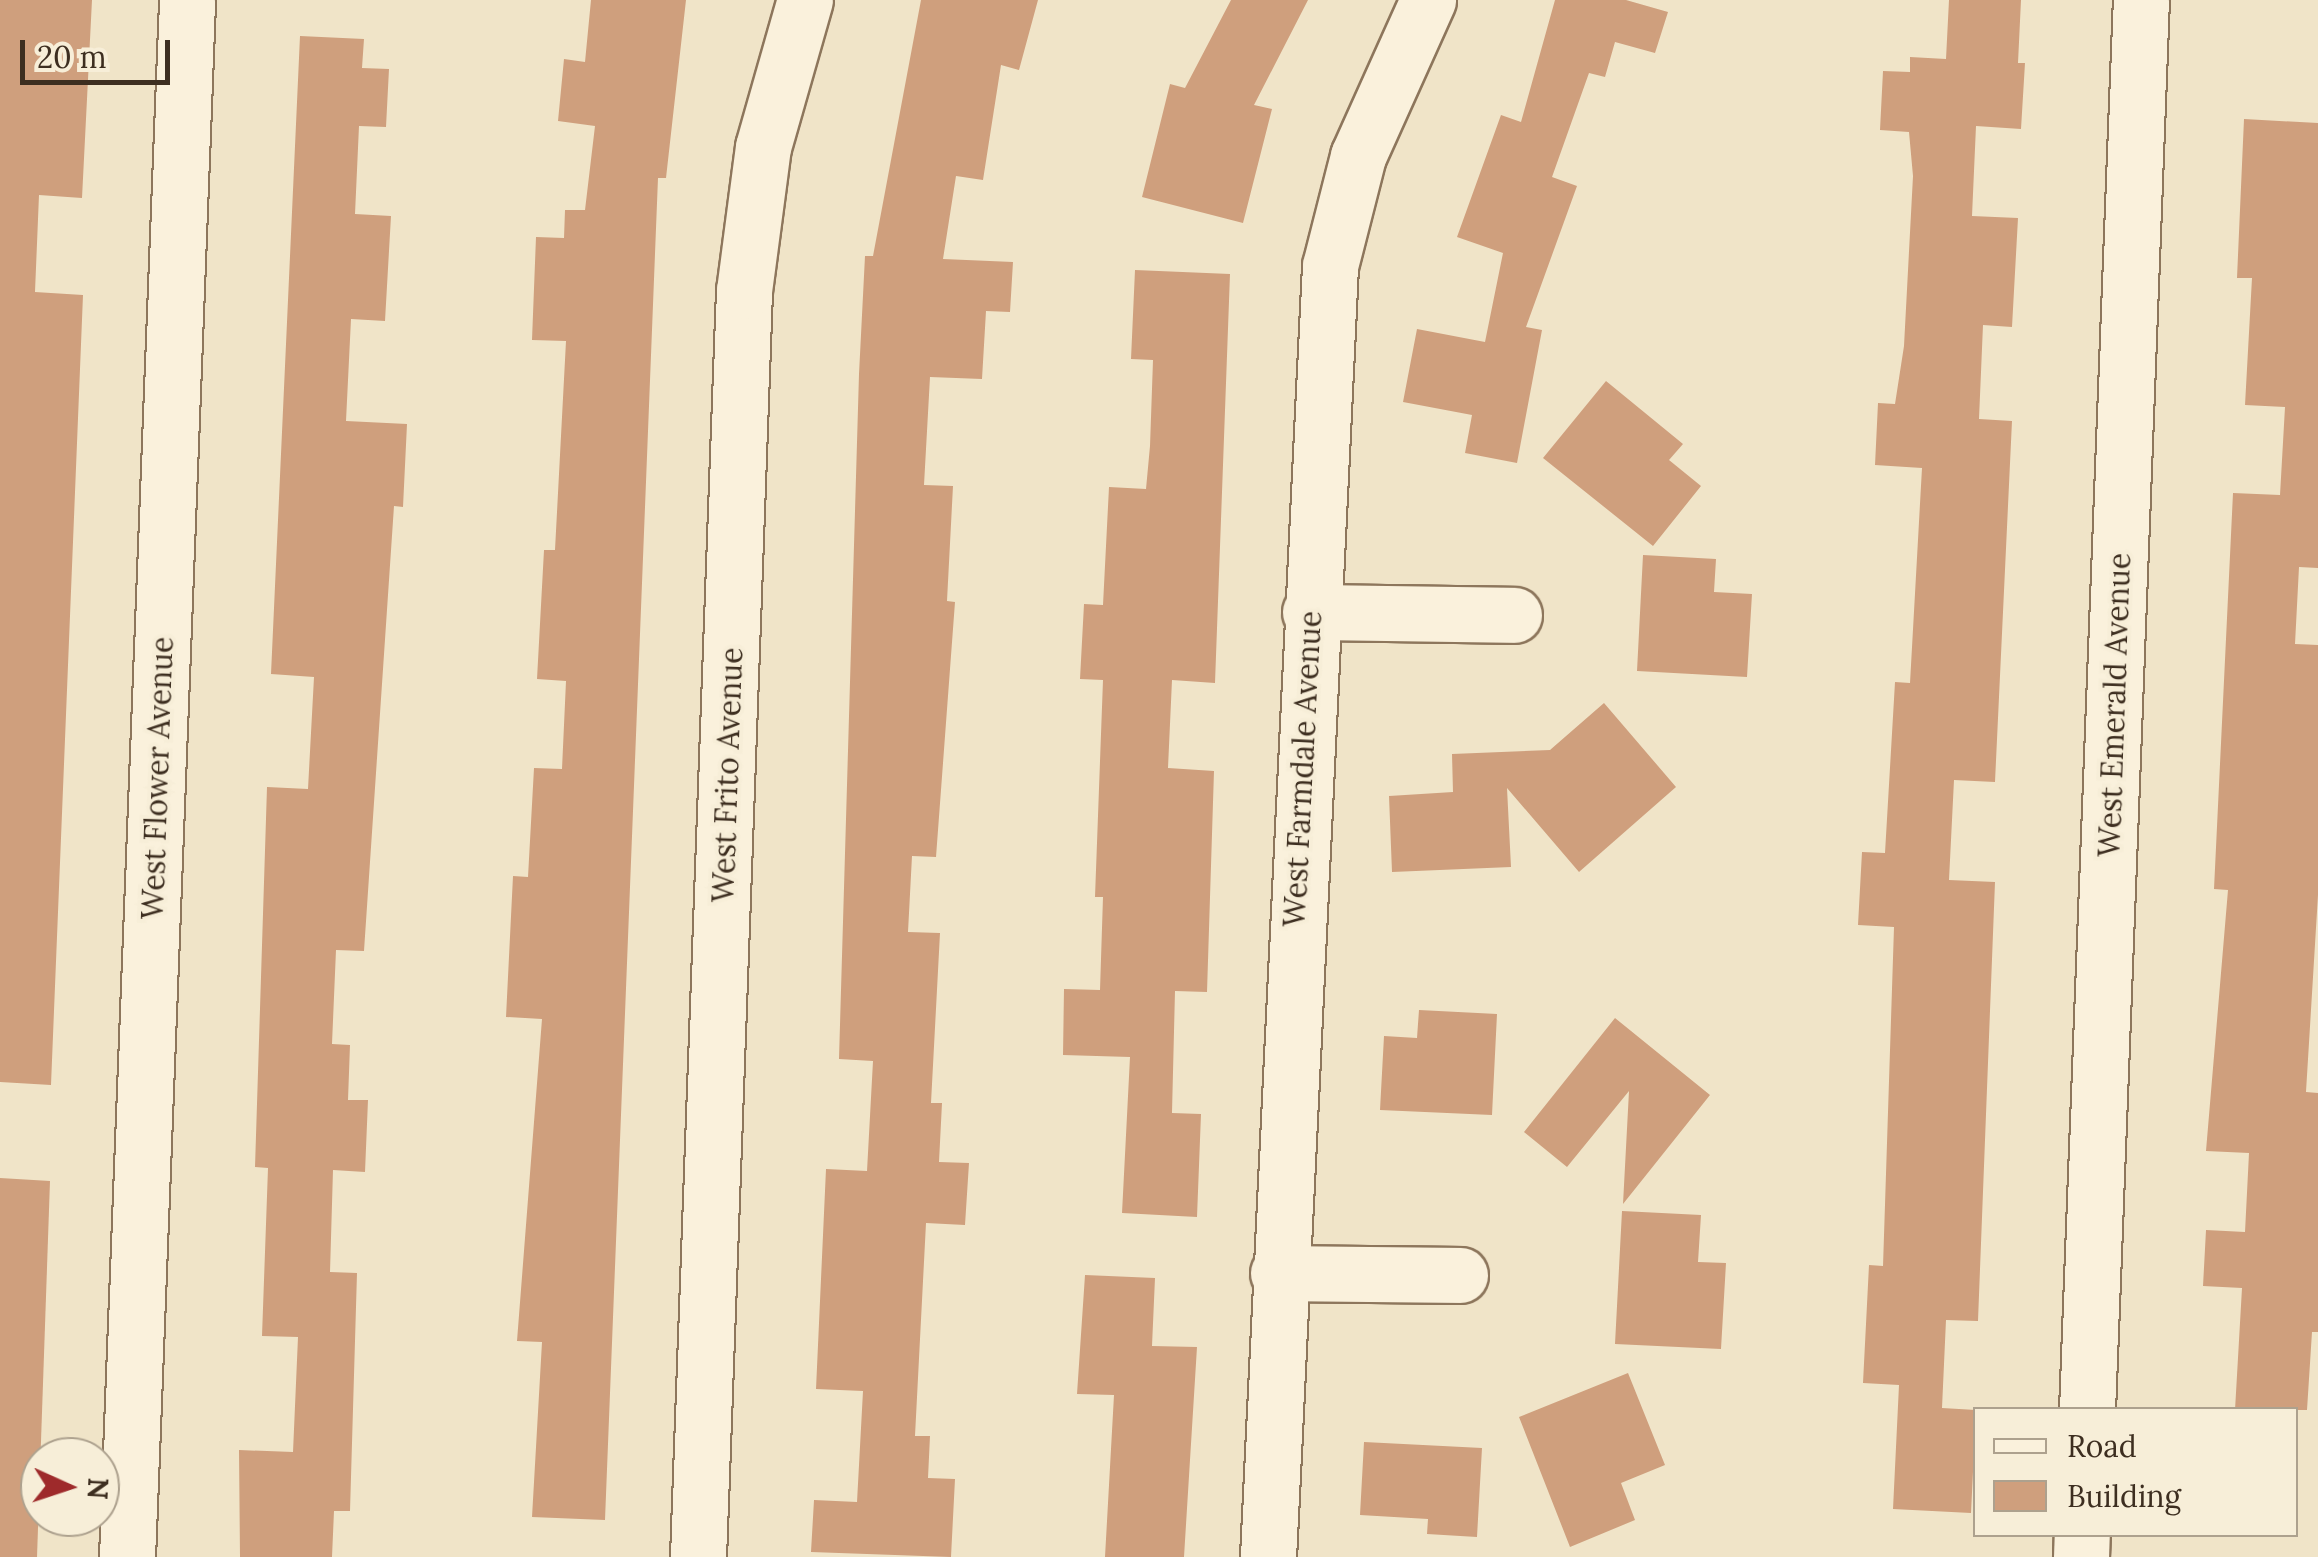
<!DOCTYPE html>
<html>
<head>
<meta charset="utf-8">
<style>
	body { margin:0 }
	#map { position:relative; width:2318px; height:1557px; overflow:hidden; background:#f0e4c8; font-family:Lora,serif }
	div>[style] { position:absolute }
	[style*='--x'] { left:calc(var(--x)*1px); top:calc(var(--y)*1px); width:calc(var(--w)*1px); rotate:calc(var(--a)*1deg) }
	.building>* { inset:0; background:#cf9f7d }
	.roads { filter:drop-shadow(2px 0 #8d765c) drop-shadow(-2px 0 #8d765c) drop-shadow(0 2px #8d765c) drop-shadow(0 -2px #8d765c) }
	.street>* { height:55px; margin:-27.5px; padding:0 27.5px; transform-origin:27.5px; border-radius:27.5px; background:#faf1dc }
	span { translate:-50% -50%; white-space:nowrap; text-align:center; line-height:1.15; -webkit-text-stroke:8px #f7eed8; paint-order:stroke }
	.street-label { font-size:30px; color:#3d2e20 }
	.legend { position:absolute; left:1973px; top:1407px; width:325px; height:130px; box-sizing:border-box; background:#f7eed8; border:2px solid #ada18e; margin:0; padding:12px 18px; list-style:none; font-size:30px; color:#3d2e20 }
	.legend li { display:flex; align-items:center; gap:20px; height:50px }
	.legend b { width:50px; border:2px solid #ada18e }
	.north { position:absolute; left:20px; top:1437px; width:100px; height:100px; box-sizing:border-box; background:#f7eed8; border:2px solid #ada18e; border-radius:50%; rotate:93deg; font-size:28px; font-weight:700; line-height:40px; text-align:center; color:#3d2e20 }
	.north::after { content:''; display:block; margin:auto; width:35px; height:45px; background:#9e2a2b; clip-path:polygon(50% 0,100% 100%,50% 72%,0 100%) }
	.scale { position:absolute; left:20px; top:40px; width:150px; height:45px; box-sizing:border-box; border:5px solid #3d2e20; border-top:0; padding-left:12px; font-size:30px; line-height:35px; white-space:nowrap; color:#3d2e20; -webkit-text-stroke:8px #f7eed8; paint-order:stroke }
</style>
</head>
<body>
<div id="map">
	<div class="building">
		<i style="clip-path:polygon(0 0,92px 0,82px 198px,39px 195px,35px 292px,83px 295px,51px 1085px,0 1082px)"></i>
		<i style="clip-path:polygon(591px 0,686px 0,666px 178px,658px 178px,605px 1520px,532px 1517px,542px 1342px,517px 1341px,542px 1019px,506px 1017px,513px 876px,528px 877px,534px 768px,562px 769px,566px 681px,537px 679px,544px 550px,555px 550px,566px 341px,532px 340px,536px 237px,564px 238px,565px 210px,585px 210px,595px 126px,558px 121px,564px 59px,585px 62px)"></i>
		<i style="clip-path:polygon(921px 0,1038px 0,1019px 70px,1001px 65px,983px 180px,956px 176px,943px 259px,1013px 262px,1010px 312px,986px 311px,982px 379px,930px 377px,924px 485px,953px 486px,947px 601px,955px 602px,936px 857px,912px 856px,908px 932px,940px 933px,931px 1103px,942px 1103px,939px 1162px,969px 1163px,965px 1225px,926px 1223px,915px 1436px,930px 1436px,928px 1478px,955px 1479px,951px 1557px,811px 1552px,814px 1500px,857px 1502px,863px 1391px,816px 1389px,826px 1169px,867px 1171px,873px 1061px,839px 1059px,859px 374px,865px 256px,873px 256px)"></i>
		<i style="clip-path:polygon(1231px 0,1308px 0,1254px 105px,1272px 109px,1243px 223px,1142px 197px,1170px 84px,1185px 88px)"></i>
		<i style="clip-path:polygon(1555px 0,1626px 0,1668px 12px,1655px 53px,1615px 42px,1605px 77px,1589px 73px,1552px 177px,1577px 186px,1526px 327px,1542px 330px,1517px 463px,1465px 453px,1472px 415px,1403px 402px,1417px 329px,1485px 342px,1503px 253px,1457px 237px,1501px 115px,1521px 122px)"></i>
		<i style="clip-path:polygon(1949px 0,2021px 0,2018px 63px,2025px 63px,2021px 129px,1976px 126px,1972px 216px,2018px 218px,2012px 327px,1983px 325px,1979px 419px,2012px 421px,1995px 782px,1954px 780px,1949px 880px,1995px 882px,1978px 1321px,1946px 1320px,1942px 1408px,1976px 1410px,1971px 1513px,1893px 1509px,1899px 1385px,1863px 1383px,1869px 1265px,1883px 1266px,1894px 927px,1858px 925px,1862px 852px,1885px 853px,1895px 682px,1910px 683px,1922px 468px,1875px 465px,1878px 403px,1895px 404px,1904px 346px,1913px 176px,1909px 132px,1880px 130px,1883px 71px,1910px 72px,1910px 57px,1946px 59px)"></i>
		<i style="clip-path:polygon(300px 36px,364px 39px,362px 68px,389px 69px,386px 127px,359px 126px,355px 214px,391px 216px,385px 321px,351px 319px,346px 421px,407px 424px,403px 507px,394px 506px,364px 951px,336px 950px,332px 1044px,350px 1045px,348px 1100px,368px 1100px,365px 1172px,333px 1170px,330px 1272px,357px 1273px,350px 1511px,334px 1511px,332px 1557px,240px 1557px,239px 1450px,293px 1452px,298px 1337px,262px 1336px,268px 1168px,255px 1167px,267px 787px,308px 789px,314px 677px,271px 674px)"></i>
		<i style="clip-path:polygon(2244px 119px,2318px 123px,2318px 568px,2299px 567px,2295px 644px,2318px 645px,2318px 895px,2306px 1092px,2318px 1093px,2318px 1332px,2312px 1332px,2307px 1410px,2235px 1410px,2242px 1288px,2203px 1286px,2206px 1230px,2245px 1232px,2249px 1153px,2206px 1151px,2228px 890px,2214px 889px,2233px 493px,2280px 495px,2285px 407px,2245px 405px,2252px 278px,2237px 278px)"></i>
		<i style="clip-path:polygon(1135px 270px,1230px 274px,1215px 683px,1172px 680px,1168px 768px,1214px 771px,1207px 992px,1175px 991px,1172px 1113px,1201px 1114px,1197px 1217px,1122px 1213px,1130px 1057px,1063px 1055px,1064px 989px,1100px 990px,1103px 897px,1095px 897px,1103px 680px,1080px 679px,1084px 604px,1103px 605px,1109px 487px,1146px 489px,1150px 446px,1153px 360px,1131px 359px)"></i>
		<i style="clip-path:polygon(1606px 381px,1683px 444px,1669px 460px,1701px 486px,1653px 546px,1543px 458px)"></i>
		<i style="clip-path:polygon(1643px 555px,1716px 559px,1714px 592px,1752px 594px,1747px 677px,1637px 671px)"></i>
		<i style="clip-path:polygon(1604px 703px,1676px 787px,1579px 872px,1507px 788px,1511px 867px,1392px 872px,1389px 796px,1453px 792px,1452px 754px,1550px 750px)"></i>
		<i style="clip-path:polygon(1419px 1010px,1497px 1014px,1492px 1115px,1380px 1110px,1384px 1036px,1417px 1038px)"></i>
		<i style="clip-path:polygon(1615px 1018px,1710px 1095px,1623px 1204px,1629px 1091px,1567px 1167px,1524px 1132px)"></i>
		<i style="clip-path:polygon(0 1178px,50px 1181px,37px 1557px,0 1557px)"></i>
		<i style="clip-path:polygon(1622px 1211px,1701px 1215px,1698px 1262px,1726px 1263px,1721px 1349px,1615px 1344px)"></i>
		<i style="clip-path:polygon(1085px 1275px,1155px 1278px,1152px 1346px,1197px 1347px,1184px 1557px,1105px 1557px,1114px 1395px,1077px 1394px)"></i>
		<i style="clip-path:polygon(1628px 1373px,1665px 1465px,1621px 1483px,1635px 1520px,1570px 1547px,1519px 1417px)"></i>
		<i style="clip-path:polygon(1364px 1442px,1482px 1448px,1477px 1537px,1427px 1534px,1428px 1519px,1360px 1515px)"></i>
	</div>
	<div class="roads">
		<div class="street">
			<i style="--x:1310;--y:612;--w:204;--a:0.8"></i>
			<i style="--x:1278;--y:1273;--w:182;--a:0.6"></i>
			<i style="--x:2087;--y:1410;--w:1411;--a:-87.81"></i>
			<i style="--x:127;--y:1557;--w:1558;--a:-87.79"></i>
			<i style="--x:698;--y:1557;--w:1267;--a:-87.92"></i>
			<i style="--x:744;--y:291;--w:145;--a:-82.5"></i>
			<i style="--x:763;--y:147;--w:153;--a:-74.1"></i>
			<i style="--x:1268;--y:1557;--w:1292;--a:-87.25"></i>
			<i style="--x:1330;--y:266;--w:114;--a:-75.7"></i>
			<i style="--x:1358;--y:156;--w:171;--a:-65.8"></i>
			<i style="--x:2081;--y:1557;--w:23;--a:-88"></i>
		</div>
	</div>
	<div class="street-label">
		<span style="left:2114px;top:705px;rotate:-88deg">West Emerald Avenue</span>
		<span style="left:1302px;top:769px;rotate:-87deg">West Farmdale Avenue</span>
		<span style="left:727px;top:775px;rotate:-88deg">West Frito Avenue</span>
		<span style="left:157px;top:778px;rotate:-88deg">West Flower Avenue</span>
	</div>
	<ul class="legend">
	<li><b style="height:12px;background:#faf1dc"></b>Road</li>
	<li><b style="height:28px;background:#cf9f7d"></b>Building</li>
	</ul>
	<div class="north">N</div>
	<div class="scale">20 m</div>
</div>
</body>
</html>
